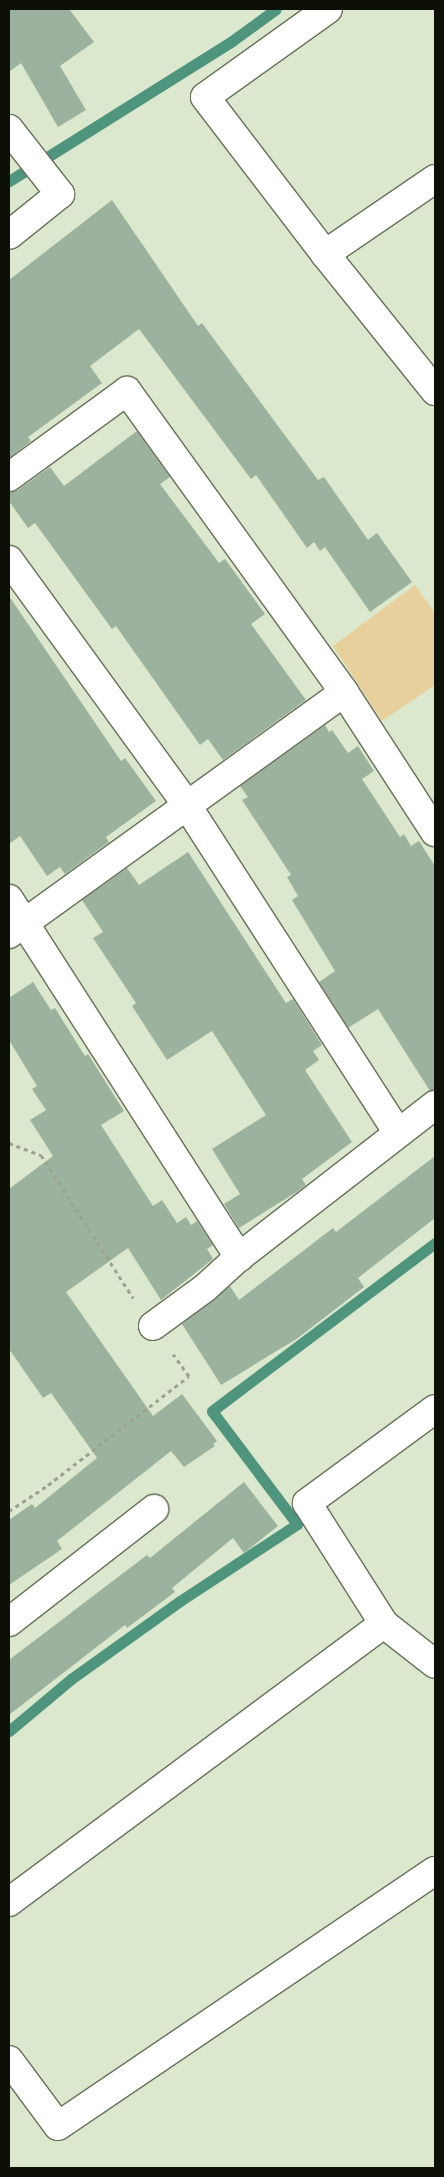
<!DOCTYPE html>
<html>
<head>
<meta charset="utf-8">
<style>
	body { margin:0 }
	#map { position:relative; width:444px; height:2177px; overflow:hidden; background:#dbe8cd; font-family:Bitter,serif }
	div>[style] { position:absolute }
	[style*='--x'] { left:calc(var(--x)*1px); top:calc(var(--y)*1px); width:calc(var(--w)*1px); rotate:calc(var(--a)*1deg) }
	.green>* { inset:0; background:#e8d09d }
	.stream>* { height:11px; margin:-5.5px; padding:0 5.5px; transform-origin:5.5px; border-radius:5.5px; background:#4f957d }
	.building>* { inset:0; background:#9cb29e }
	.path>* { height:3px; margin-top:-1.5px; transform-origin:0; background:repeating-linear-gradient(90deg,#99a38e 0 4px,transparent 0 8px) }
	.roads { filter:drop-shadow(1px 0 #67715a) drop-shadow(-1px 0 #67715a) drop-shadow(0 1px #67715a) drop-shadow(0 -1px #67715a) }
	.minor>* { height:28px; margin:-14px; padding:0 14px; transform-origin:14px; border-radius:14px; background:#fff }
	span { translate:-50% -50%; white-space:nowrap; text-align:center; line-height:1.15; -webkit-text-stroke:4px #dbe8cd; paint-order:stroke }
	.frame { position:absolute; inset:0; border:10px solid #0c1007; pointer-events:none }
</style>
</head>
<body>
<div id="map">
	<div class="green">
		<i style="clip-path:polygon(415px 585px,435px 613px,435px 685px,382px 721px,333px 646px)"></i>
	</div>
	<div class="stream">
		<i style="--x:9;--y:181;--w:263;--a:-32.1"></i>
		<i style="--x:232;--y:41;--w:54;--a:-36"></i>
		<i style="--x:9;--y:1731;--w:81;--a:-40"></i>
		<i style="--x:71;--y:1679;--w:134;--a:-35.6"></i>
		<i style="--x:180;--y:1601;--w:140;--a:-33.3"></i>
		<i style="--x:297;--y:1524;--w:141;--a:-127"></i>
		<i style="--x:212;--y:1411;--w:279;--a:-37"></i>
	</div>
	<div class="building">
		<i style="clip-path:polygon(9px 9px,69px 9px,94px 42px,60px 66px,86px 110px,58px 127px,21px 63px,9px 72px)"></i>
		<i style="clip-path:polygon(112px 200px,198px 326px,202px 323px,318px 480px,324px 477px,368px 540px,377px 533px,412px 582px,370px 612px,325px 547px,320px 551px,314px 542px,307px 548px,256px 475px,251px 479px,139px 329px,90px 366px,102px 383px,28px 437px,31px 441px,9px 458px,9px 280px)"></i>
		<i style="clip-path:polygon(137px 431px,170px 477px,160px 484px,219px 563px,225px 559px,265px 614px,251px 624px,306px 700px,223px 760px,208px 739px,200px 745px,116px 626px,112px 629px,35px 523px,28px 528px,9px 501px,9px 492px,18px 490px,50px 467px,64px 486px)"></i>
		<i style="clip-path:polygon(9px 596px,121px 761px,125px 758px,156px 801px,106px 837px,109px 842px,65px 874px,60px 867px,47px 876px,20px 836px,9px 844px)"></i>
		<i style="clip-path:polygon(325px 725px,329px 732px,332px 730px,348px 753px,358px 746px,374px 771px,362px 779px,400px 837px,404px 834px,411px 846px,419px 841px,435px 866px,435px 1090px,430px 1091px,378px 1009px,348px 1028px,319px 982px,335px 971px,292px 900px,298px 896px,287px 877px,291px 875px,242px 800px,248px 797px,240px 786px)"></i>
		<i style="clip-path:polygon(188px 852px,286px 1003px,293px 999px,322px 1045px,313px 1051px,319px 1060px,305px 1070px,352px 1142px,302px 1179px,306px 1185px,298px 1191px,239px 1228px,224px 1204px,240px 1194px,212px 1149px,266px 1115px,212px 1031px,167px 1060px,132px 1006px,136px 1003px,93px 938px,103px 932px,82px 900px,127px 868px,139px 885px)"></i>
		<i style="clip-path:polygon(33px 982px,51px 1010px,55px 1008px,85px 1056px,88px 1054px,124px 1111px,101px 1125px,153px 1206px,162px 1200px,177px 1223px,186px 1217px,191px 1225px,197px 1221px,213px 1245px,207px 1249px,213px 1259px,161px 1300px,128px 1248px,66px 1292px,153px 1416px,182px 1394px,217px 1441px,213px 1444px,215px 1446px,184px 1467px,171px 1451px,57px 1541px,62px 1549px,9px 1585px,9px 1520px,32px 1504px,35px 1508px,97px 1458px,51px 1393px,43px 1398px,9px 1349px,9px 1189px,53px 1156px,30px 1120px,46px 1110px,32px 1089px,37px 1086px,9px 1040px,9px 998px)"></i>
		<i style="clip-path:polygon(435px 1156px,435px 1218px,358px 1278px,364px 1287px,298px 1338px,221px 1385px,182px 1324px,230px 1286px,239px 1300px,333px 1228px,336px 1232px)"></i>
		<i style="clip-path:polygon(244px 1482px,278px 1526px,244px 1553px,233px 1538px,172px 1588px,175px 1592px,127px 1628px,125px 1625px,9px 1715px,9px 1660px,147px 1555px,150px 1558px)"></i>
	</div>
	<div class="path">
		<i style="--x:9;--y:1143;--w:34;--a:21"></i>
		<i style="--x:41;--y:1155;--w:170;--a:57.2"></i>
		<i style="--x:9;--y:1511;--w:47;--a:-33.7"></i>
		<i style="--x:48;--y:1485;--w:178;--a:-37.7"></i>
		<i style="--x:189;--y:1376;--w:27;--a:-126"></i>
	</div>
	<div class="roads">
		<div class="minor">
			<i style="--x:328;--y:9;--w:151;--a:144.4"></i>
			<i style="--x:205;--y:97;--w:198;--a:52.6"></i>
			<i style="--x:325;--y:254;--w:176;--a:51.2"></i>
			<i style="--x:9;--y:129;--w:83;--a:51.9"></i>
			<i style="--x:60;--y:194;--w:65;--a:141.2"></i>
			<i style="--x:325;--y:254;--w:133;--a:-34.3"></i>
			<i style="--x:9;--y:477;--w:146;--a:-36.1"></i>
			<i style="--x:127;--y:391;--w:371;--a:54.2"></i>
			<i style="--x:344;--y:692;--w:167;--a:57"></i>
			<i style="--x:9;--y:560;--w:301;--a:54"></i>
			<i style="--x:186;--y:804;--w:390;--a:57.2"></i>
			<i style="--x:9;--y:899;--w:426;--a:57.3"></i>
			<i style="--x:239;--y:1257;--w:248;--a:-37.8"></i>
			<i style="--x:9;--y:934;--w:413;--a:-35.8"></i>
			<i style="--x:153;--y:1326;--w:64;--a:-36.2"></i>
			<i style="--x:205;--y:1288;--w:46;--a:-42.4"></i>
			<i style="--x:435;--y:1409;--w:159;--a:143.7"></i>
			<i style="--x:307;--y:1503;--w:143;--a:57.5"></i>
			<i style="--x:384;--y:1624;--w:65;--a:38.1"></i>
			<i style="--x:9;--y:1622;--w:184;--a:-37.9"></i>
			<i style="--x:9;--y:1902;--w:467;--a:-36.6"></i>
			<i style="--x:9;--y:2060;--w:82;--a:53.4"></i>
			<i style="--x:58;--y:2126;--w:455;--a:-34.1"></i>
		</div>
	</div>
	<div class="frame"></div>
</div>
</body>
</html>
